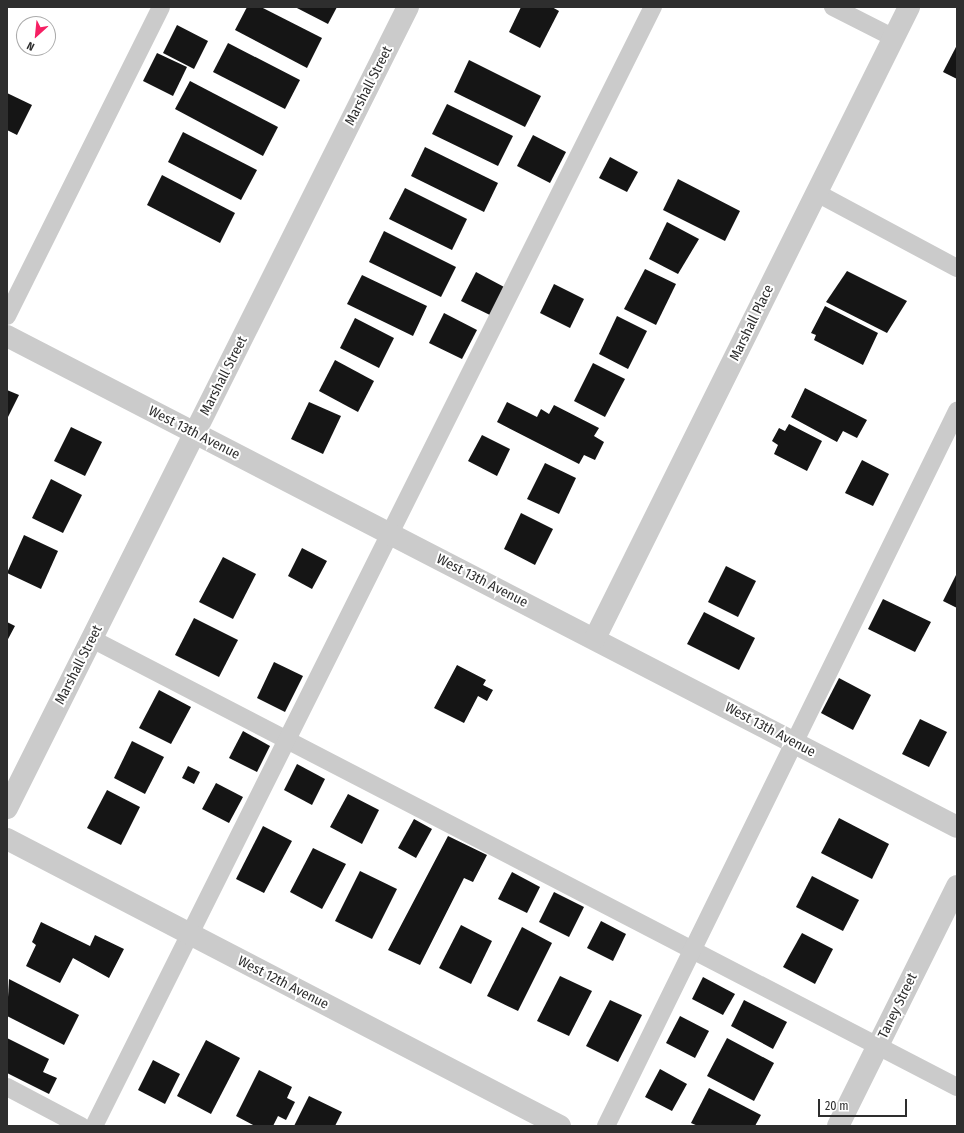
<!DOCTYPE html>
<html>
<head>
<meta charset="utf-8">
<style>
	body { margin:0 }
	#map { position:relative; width:964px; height:1133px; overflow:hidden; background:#fff; font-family:"Fira Sans Condensed",sans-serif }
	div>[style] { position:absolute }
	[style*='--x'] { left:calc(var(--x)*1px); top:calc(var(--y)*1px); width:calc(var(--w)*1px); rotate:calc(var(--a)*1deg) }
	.building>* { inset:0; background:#151515 }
	.service>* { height:18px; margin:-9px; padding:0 9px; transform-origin:9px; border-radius:9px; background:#cbcbcb }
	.minor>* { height:22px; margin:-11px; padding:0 11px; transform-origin:11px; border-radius:11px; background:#cbcbcb }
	span { translate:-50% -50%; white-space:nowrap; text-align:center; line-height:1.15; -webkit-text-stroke:4px #fff; paint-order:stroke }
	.street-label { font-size:14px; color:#2e2e2e }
	.frame { position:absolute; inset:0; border:8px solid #2e2e2e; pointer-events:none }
	.north { position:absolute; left:16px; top:16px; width:40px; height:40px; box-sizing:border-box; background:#fff; border:1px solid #ababab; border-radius:50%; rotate:207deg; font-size:11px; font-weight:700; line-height:16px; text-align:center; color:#2e2e2e }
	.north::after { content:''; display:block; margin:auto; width:14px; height:18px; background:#f61f63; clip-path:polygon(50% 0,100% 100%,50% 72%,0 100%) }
	.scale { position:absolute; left:818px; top:1099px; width:89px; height:18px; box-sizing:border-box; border:2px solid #2e2e2e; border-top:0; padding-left:5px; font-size:12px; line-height:14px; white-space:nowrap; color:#2e2e2e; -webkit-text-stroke:3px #fff; paint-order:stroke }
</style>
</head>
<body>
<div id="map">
	<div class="building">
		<i style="clip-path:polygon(247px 7px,261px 7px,322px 38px,307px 68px,235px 30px)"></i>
		<i style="clip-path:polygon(295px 7px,337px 7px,328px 24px)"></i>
		<i style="clip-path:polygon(521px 7px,552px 7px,559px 11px,540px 48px,509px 32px)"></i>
		<i style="clip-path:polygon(177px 25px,208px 41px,194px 69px,163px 53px)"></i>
		<i style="clip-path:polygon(228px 43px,300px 80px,285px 109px,213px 72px)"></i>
		<i style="clip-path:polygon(957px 45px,957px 79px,943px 72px)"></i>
		<i style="clip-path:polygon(157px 53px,187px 67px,173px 96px,143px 81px)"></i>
		<i style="clip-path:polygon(469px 60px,541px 96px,525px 127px,454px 92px)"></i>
		<i style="clip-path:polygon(190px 81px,278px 127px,263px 156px,175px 109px)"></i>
		<i style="clip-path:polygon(7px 93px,32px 105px,17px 135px,7px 130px)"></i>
		<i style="clip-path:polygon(447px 104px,513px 136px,498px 166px,432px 134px)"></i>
		<i style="clip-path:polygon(183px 132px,257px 170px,241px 200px,168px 162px)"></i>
		<i style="clip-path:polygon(533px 135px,566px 152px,550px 183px,517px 166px)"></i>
		<i style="clip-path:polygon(425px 147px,498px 183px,484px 212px,411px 176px)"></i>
		<i style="clip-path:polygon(610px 157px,638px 172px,627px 192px,599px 178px)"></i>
		<i style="clip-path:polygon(162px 175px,235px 213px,220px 243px,147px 205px)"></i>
		<i style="clip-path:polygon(678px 179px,740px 211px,725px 241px,663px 210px)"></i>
		<i style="clip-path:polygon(405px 188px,467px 219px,452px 250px,389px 219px)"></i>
		<i style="clip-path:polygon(667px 222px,699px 239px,678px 274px,649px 259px)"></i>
		<i style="clip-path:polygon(384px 231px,456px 267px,441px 297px,369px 262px)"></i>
		<i style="clip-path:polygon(645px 269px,676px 284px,656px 325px,624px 309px)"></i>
		<i style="clip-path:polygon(847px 271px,907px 301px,887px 333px,826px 302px)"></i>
		<i style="clip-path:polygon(476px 272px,506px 288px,492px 316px,461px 301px)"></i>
		<i style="clip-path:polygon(362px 275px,427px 306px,413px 336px,347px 304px)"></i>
		<i style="clip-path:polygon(554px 284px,584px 299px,570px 328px,540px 313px)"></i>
		<i style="clip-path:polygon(825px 306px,878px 333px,863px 365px,814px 340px,816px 335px,811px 333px)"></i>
		<i style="clip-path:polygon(444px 313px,477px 330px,462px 359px,429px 343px)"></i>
		<i style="clip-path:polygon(617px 316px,647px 331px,628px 369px,599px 354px)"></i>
		<i style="clip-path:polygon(355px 318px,394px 338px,379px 368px,340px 348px)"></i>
		<i style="clip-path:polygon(335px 360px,374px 381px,358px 412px,319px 391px)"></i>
		<i style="clip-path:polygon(593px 363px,625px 379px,605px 417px,574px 401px)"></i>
		<i style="clip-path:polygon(805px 388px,867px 420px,857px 438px,843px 431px,837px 442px,791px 417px)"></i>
		<i style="clip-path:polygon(7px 390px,19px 395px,7px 419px)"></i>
		<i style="clip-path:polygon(309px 402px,341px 416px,323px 454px,291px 439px)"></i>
		<i style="clip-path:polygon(507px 402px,537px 417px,541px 409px,549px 414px,554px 405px,599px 428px,594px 436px,604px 442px,595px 460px,584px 455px,579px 464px,497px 422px)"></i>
		<i style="clip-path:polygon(789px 424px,822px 441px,807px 471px,774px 454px,778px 445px,772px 441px,779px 428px,785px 431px)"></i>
		<i style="clip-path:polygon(71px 427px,102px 442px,85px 476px,54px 461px)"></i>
		<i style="clip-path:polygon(482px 435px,510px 449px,497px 476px,468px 461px)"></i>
		<i style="clip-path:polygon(862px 460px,889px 474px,873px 506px,845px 493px)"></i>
		<i style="clip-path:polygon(545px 463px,576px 478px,559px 514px,527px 499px)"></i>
		<i style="clip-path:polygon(51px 479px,82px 495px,63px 533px,32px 518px)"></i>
		<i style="clip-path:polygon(521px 513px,553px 529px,535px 565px,504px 549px)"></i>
		<i style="clip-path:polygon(24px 535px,58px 551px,41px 589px,7px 573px)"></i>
		<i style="clip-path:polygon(302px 548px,327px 561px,312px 589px,288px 576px)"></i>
		<i style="clip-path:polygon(223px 557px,256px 574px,233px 619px,199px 602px)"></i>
		<i style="clip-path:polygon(726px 566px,756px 581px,738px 617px,708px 602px)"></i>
		<i style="clip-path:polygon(957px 573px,957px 608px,943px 601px)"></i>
		<i style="clip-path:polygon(883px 599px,931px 622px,915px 652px,868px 629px)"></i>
		<i style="clip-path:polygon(704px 612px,755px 638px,739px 670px,687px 644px)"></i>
		<i style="clip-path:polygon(194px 618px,238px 640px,219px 677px,175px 655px)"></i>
		<i style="clip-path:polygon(7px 622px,15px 626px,7px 641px)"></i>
		<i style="clip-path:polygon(274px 662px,303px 676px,285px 712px,257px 698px)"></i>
		<i style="clip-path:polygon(457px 665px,486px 680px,483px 685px,493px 690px,487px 701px,478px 696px,464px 723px,434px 708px)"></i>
		<i style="clip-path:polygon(839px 678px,871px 695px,853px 730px,821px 713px)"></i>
		<i style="clip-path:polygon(159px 690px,191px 707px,171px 744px,139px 728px)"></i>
		<i style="clip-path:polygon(920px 719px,947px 732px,929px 767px,902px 754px)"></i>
		<i style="clip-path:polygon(243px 731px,270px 746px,257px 772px,229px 758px)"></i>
		<i style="clip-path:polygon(132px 741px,164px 757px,145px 794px,114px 778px)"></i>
		<i style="clip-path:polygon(297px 764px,325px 779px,312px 805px,284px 790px)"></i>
		<i style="clip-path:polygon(188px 766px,200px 772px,194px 784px,182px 778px)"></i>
		<i style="clip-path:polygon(216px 783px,243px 797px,229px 823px,202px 809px)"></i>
		<i style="clip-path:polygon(107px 790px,140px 807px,121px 845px,87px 828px)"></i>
		<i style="clip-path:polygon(348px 794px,379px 810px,362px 844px,330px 827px)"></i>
		<i style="clip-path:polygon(839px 818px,889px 844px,872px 879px,821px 853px)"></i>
		<i style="clip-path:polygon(414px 819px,432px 829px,416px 858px,398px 848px)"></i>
		<i style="clip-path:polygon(263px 826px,292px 841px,264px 893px,236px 879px)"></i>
		<i style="clip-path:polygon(448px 836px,487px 855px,473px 882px,464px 878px,420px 965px,388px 950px)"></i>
		<i style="clip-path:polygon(313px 848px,346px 864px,322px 909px,290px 892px)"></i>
		<i style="clip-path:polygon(360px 871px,397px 889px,372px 939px,335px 921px)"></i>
		<i style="clip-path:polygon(512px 872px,540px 887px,527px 913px,498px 899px)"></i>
		<i style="clip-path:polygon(812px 876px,859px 900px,843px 931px,796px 907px)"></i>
		<i style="clip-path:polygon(554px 892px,584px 907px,569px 937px,539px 922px)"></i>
		<i style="clip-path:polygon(601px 921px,626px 934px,613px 961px,587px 948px)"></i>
		<i style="clip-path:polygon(41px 922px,90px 946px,95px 935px,124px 949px,109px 978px,73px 958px,60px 983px,26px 966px,36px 945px,32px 942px)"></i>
		<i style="clip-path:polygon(461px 925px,492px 941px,471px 984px,439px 968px)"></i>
		<i style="clip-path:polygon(522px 927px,552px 943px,518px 1011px,487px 996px)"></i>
		<i style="clip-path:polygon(802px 933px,833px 949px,815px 984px,783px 967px)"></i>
		<i style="clip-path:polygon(560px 976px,592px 991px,569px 1036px,537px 1021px)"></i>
		<i style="clip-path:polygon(703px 977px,735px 994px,723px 1015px,692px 999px)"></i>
		<i style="clip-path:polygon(9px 979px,79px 1015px,64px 1045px,7px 1016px)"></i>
		<i style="clip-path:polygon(610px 1000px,642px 1015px,618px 1062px,586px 1046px)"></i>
		<i style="clip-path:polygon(744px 1000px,787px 1022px,773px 1049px,731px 1026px)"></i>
		<i style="clip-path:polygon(680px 1016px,709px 1031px,695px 1058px,666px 1043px)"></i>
		<i style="clip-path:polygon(7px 1038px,49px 1059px,43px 1072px,57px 1078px,49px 1094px,7px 1073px)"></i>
		<i style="clip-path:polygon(727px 1038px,774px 1063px,754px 1101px,707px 1076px)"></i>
		<i style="clip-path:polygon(206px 1040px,240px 1058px,211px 1114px,177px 1096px)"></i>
		<i style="clip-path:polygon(153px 1060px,180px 1074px,165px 1104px,138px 1090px)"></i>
		<i style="clip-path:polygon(660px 1069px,687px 1084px,672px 1111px,645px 1097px)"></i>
		<i style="clip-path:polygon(259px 1070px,292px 1087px,287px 1098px,295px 1102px,286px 1120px,278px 1116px,273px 1126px,255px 1126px,236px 1116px)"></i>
		<i style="clip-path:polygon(709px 1088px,761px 1115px,755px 1126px,698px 1126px,691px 1123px)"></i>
		<i style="clip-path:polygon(309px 1096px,342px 1112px,335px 1126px,294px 1126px)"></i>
	</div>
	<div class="service">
		<i style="--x:833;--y:7;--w:68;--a:26.9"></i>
		<i style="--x:817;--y:193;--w:159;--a:28.2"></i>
		<i style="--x:7;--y:316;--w:345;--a:-63.5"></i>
		<i style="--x:92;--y:639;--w:974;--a:27.38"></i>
		<i style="--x:7;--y:1087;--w:84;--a:27.8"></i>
		<i style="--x:94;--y:1126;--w:1251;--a:-63.46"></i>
		<i style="--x:606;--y:1126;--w:797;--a:-63.85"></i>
	</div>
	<div class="minor">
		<i style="--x:7;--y:336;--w:1069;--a:27.33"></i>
		<i style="--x:595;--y:638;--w:705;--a:-63.54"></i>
		<i style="--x:7;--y:808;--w:896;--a:-63.41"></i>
		<i style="--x:7;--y:839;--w:623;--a:27.43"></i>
		<i style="--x:838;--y:1126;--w:268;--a:-63.6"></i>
	</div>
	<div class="street-label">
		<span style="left:369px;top:86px;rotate:-63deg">Marshall Street</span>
		<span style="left:752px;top:323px;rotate:-64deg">Marshall Place</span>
		<span style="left:224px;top:376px;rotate:-63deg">Marshall Street</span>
		<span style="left:194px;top:433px;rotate:27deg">West 13th Avenue</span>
		<span style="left:482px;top:581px;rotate:27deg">West 13th Avenue</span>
		<span style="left:79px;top:665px;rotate:-63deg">Marshall Street</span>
		<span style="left:770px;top:730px;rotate:28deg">West 13th Avenue</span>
		<span style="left:283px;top:983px;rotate:27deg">West 12th Avenue</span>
		<span style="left:898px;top:1006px;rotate:-64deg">Taney Street</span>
	</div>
	<div class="frame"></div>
	<div class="north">N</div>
	<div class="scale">20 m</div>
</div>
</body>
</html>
